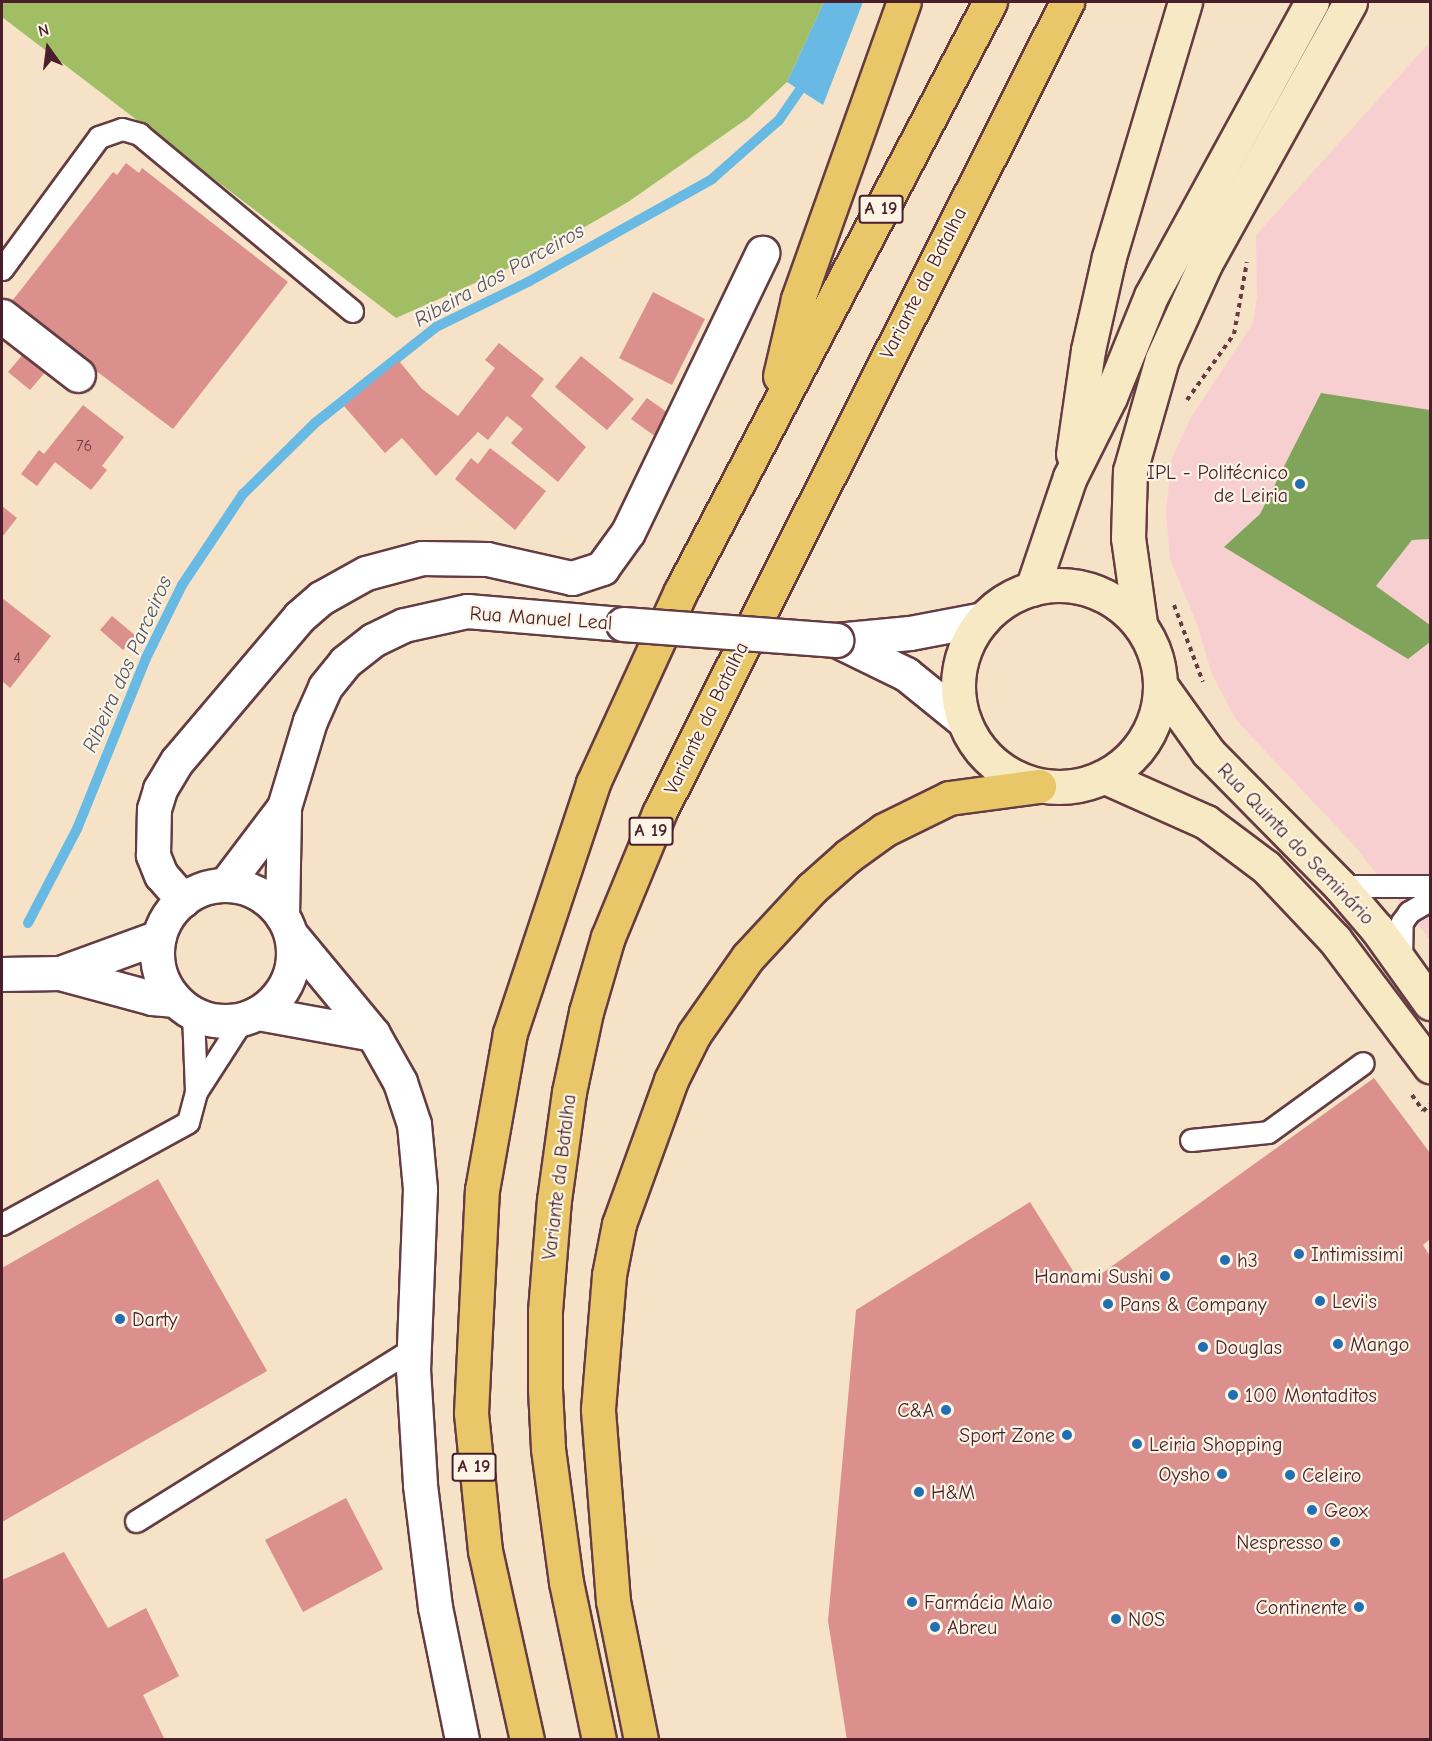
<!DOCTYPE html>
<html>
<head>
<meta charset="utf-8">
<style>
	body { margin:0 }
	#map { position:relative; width:1432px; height:1741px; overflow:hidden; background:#f5e2c7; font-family:"Comic Neue",sans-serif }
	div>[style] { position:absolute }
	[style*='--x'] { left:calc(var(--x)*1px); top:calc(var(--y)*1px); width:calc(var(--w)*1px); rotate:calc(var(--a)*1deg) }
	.built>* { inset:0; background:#f7cfd1 }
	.green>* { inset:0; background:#a1be65 }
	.forest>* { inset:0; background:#80a55a }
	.water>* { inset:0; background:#68b9e3 }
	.stream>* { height:10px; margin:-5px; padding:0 5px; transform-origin:5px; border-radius:5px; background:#68b9e3 }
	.building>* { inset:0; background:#db908d }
	.path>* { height:4px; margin-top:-2px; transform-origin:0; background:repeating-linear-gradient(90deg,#643c42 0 4.5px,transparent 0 9px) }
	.roads { filter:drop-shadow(2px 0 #643c42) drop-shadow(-2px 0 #643c42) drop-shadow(0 2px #643c42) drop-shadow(0 -2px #643c42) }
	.service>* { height:21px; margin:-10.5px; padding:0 10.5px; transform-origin:10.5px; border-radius:10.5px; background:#fff }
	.minor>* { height:33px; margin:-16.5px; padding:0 16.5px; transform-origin:16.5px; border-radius:16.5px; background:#fff }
	.tertiary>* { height:33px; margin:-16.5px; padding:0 16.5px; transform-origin:16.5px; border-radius:16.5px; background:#fff }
	.tertiary>.ring { margin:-16.5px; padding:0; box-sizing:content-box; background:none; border:33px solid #fff; border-radius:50% }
	.secondary>* { height:33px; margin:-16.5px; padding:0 16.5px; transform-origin:16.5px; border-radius:16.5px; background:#f6e9c3 }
	.secondary>.ring { margin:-16.5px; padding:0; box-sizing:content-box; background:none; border:33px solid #f6e9c3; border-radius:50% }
	.motorway>* { height:33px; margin:-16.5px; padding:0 16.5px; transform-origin:16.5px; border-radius:16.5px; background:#e9c769 }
	.bridges { filter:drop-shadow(2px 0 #643c42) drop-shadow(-2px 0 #643c42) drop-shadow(0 2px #643c42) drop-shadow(0 -2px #643c42) }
	.tertiary-bridge>* { height:33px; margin:-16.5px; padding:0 16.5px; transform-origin:16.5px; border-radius:16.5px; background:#fff }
	.dots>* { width:16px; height:16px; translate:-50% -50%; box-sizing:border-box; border:3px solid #fcf5e5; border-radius:50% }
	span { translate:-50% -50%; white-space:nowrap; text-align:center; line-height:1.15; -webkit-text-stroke:4.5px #fcf5e5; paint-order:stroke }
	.number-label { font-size:16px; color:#6e3b44 }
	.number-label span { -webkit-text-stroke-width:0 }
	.shield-label span { padding:2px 4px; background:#fcf5e5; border:2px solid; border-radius:4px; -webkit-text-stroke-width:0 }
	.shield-label { font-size:18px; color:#4a1f2b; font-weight:700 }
	.street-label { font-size:20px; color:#4a1f2b }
	.poi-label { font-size:20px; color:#4a1f2b }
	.right { translate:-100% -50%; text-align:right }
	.left { translate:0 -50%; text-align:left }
	.water-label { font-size:21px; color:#54556b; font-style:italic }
	.frame { position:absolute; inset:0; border:3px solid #4a1f2b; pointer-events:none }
	.north { position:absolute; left:18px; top:18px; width:60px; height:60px; -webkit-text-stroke:4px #fcf5e5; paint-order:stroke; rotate:346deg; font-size:16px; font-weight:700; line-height:24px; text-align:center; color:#4a1f2b }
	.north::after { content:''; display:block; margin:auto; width:21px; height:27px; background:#4a1f2b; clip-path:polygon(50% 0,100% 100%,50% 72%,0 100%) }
</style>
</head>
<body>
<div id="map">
	<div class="built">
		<i style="clip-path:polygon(1430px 42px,1430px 940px,1353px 844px,1236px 720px,1212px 674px,1197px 624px,1170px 559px,1166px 511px,1172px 458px,1191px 417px,1253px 323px,1257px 297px,1256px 235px)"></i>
	</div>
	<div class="green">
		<i style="clip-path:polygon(2px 2px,824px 2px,787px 82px,748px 118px,628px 202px,529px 259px,396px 318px,2px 17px)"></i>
	</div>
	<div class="forest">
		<i style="clip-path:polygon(1321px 393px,1430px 410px,1430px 539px,1412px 540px,1376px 586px,1430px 625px,1430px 642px,1408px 659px,1224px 547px,1260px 514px)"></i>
	</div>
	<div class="water">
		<i style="clip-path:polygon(824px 2px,863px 2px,823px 105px,787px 82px)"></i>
	</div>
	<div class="stream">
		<i style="--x:28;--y:923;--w:106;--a:-62.5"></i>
		<i style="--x:77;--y:829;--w:184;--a:-68"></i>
		<i style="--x:146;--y:658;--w:81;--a:-63.7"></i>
		<i style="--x:182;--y:585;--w:110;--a:-56.2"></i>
		<i style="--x:243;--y:494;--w:101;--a:-44.6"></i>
		<i style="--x:315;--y:423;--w:154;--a:-38.4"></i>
		<i style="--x:436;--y:327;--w:102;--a:-26.1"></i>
		<i style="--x:528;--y:282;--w:211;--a:-29.2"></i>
		<i style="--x:712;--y:179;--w:89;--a:-41.4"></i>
		<i style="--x:779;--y:120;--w:51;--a:-55.4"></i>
	</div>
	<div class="building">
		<i style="clip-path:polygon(126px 163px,139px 173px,142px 168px,288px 282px,173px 429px,9px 305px,113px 172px,117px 175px)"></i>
		<i style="clip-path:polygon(653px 292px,705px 319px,672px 385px,619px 358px)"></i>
		<i style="clip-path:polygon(499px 343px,544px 379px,531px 396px,586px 447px,558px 482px,511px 443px,523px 429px,507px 416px,488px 440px,478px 432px,436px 476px,402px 438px,385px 453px,344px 406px,399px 361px,422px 389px,458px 416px,495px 368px,485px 360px)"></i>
		<i style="clip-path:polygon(25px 352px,47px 370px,30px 390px,8px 372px)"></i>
		<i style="clip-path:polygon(581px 356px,634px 399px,607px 430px,555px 387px)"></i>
		<i style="clip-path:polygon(647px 398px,675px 418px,659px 439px,631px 419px)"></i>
		<i style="clip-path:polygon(83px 405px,124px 437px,102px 466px,107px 470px,91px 490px,55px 462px,37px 486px,21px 474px,39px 450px,44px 454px)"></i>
		<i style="clip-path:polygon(490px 448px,546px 491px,515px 530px,455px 479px,471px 458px,478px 464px)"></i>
		<i style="clip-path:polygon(2px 506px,17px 518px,2px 537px)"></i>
		<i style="clip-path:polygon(2px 598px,51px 636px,10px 688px,2px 681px)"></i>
		<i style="clip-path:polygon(112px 616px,136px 636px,123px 650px,100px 630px)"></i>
		<i style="clip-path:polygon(1374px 1078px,1430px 1153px,1430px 1239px,1423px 1245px,1430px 1256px,1430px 1740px,847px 1740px,828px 1621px,856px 1310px,1030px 1202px,1083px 1287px)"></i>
		<i style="clip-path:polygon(158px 1179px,267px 1371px,2px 1522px,2px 1268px)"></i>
		<i style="clip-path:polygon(346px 1498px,383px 1569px,303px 1612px,265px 1540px)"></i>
		<i style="clip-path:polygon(64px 1552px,108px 1628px,146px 1608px,179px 1676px,143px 1695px,165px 1740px,2px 1740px,2px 1580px)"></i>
	</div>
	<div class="path">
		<i style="--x:1187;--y:400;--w:81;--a:-54.5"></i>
		<i style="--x:1234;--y:334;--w:73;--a:-79.8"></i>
		<i style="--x:1174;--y:605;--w:82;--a:69.4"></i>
		<i style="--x:1412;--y:1095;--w:19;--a:55"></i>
		<i style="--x:1423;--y:1111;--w:9;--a:-41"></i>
	</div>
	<div class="roads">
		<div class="service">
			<i style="--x:2;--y:269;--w:164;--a:-53.7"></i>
			<i style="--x:99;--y:137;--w:24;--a:-19"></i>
			<i style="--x:122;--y:129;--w:18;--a:16"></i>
			<i style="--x:139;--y:134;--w:277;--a:39.7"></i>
			<i style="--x:1340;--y:886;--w:90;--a:0"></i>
			<i style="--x:1401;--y:961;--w:39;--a:-89"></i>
			<i style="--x:1402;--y:922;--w:12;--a:-55"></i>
			<i style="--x:1409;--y:912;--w:24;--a:-30"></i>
			<i style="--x:193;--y:1013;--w:79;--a:87.8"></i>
			<i style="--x:1191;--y:1140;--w:77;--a:-5.9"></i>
			<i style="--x:1268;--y:1132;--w:117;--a:-36"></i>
			<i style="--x:2;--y:1224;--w:212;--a:-28.7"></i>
			<i style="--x:188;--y:1122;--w:31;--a:-75"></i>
			<i style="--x:196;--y:1092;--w:87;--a:-57.2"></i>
			<i style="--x:136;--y:1521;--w:327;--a:-31.9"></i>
		</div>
		<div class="minor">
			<i style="--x:2;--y:316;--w:96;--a:37.8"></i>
			<i style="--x:183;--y:900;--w:33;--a:-131"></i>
			<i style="--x:161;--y:875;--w:22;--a:-112"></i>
			<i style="--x:153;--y:855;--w:46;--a:-88.8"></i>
			<i style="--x:154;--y:809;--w:21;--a:-73"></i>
			<i style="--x:160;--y:789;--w:33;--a:-59"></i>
			<i style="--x:177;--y:761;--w:189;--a:-49.7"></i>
			<i style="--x:299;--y:617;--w:29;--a:-41"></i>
			<i style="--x:321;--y:598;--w:51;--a:-29.1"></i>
			<i style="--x:366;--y:573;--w:58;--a:-15"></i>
			<i style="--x:422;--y:558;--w:65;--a:0.9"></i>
			<i style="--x:487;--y:559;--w:87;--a:12.6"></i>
			<i style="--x:572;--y:578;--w:32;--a:-18"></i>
			<i style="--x:602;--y:568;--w:44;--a:-54.2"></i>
			<i style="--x:628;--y:532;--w:310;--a:-64.3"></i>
			<i style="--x:292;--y:936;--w:127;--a:50.4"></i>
			<i style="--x:373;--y:1034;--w:55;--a:60.6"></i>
			<i style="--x:400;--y:1082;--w:44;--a:71.6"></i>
			<i style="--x:414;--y:1124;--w:65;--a:84.7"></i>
			<i style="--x:420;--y:1189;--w:180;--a:92.2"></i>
			<i style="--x:413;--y:1369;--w:116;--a:86.5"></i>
			<i style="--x:420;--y:1485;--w:123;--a:83"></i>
			<i style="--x:435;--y:1607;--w:136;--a:78.5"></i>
			<i style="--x:258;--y:1013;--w:117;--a:10.3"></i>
		</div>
		<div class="tertiary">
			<i style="--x:836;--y:640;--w:78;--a:25.9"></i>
			<i style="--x:906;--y:674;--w:75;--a:39"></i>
			<i style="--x:836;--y:640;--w:74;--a:-5.4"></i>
			<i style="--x:910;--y:633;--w:75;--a:-10.7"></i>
			<i style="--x:225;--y:885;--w:98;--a:-52.9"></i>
			<i class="ring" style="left:157px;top:885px;width:103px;height:103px"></i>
			<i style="--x:282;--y:916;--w:109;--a:-88.9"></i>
			<i style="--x:284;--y:807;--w:90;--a:-73.2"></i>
			<i style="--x:310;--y:721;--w:37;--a:-66"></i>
			<i style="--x:325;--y:687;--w:32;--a:-51"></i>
			<i style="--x:345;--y:662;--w:36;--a:-38"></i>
			<i style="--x:373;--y:640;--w:34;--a:-26"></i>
			<i style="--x:404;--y:625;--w:65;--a:-12.5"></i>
			<i style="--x:467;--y:611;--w:157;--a:4.8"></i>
			<i style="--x:60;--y:973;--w:105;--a:-20"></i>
			<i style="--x:2;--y:974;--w:58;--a:-1"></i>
			<i style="--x:60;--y:973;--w:95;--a:15.2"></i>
			<i style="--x:152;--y:998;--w:23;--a:5"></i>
		</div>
		<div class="secondary">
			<i style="--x:1073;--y:454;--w:105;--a:-81.8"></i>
			<i style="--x:1088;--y:350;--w:95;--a:-77.3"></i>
			<i style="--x:1109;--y:257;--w:266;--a:-73.4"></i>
			<i class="ring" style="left:958px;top:585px;width:169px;height:169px"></i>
			<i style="--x:1032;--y:589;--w:118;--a:-71.3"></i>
			<i style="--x:1070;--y:477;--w:89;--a:-63.4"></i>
			<i style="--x:1110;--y:397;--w:109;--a:-67.9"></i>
			<i style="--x:1151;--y:296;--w:335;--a:-61.3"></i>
			<i style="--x:1140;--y:623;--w:86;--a:-98"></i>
			<i style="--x:1128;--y:538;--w:67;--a:-88.3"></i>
			<i style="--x:1130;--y:471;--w:116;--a:-74.1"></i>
			<i style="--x:1162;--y:359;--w:104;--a:-65.6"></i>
			<i style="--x:1205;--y:264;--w:299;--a:-61"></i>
			<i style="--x:1161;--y:686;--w:81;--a:54.5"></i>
			<i style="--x:1208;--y:752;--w:188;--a:45.4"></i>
			<i style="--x:1340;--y:886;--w:57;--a:49.3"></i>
			<i style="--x:1377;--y:929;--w:91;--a:54.4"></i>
			<i style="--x:1105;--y:777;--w:111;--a:24"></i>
			<i style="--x:1206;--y:822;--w:75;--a:36.9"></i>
			<i style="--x:1266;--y:867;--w:100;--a:46.6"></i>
			<i style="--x:1335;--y:940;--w:158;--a:53"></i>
		</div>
		<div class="motorway">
			<i style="--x:780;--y:376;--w:79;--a:-76.8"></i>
			<i style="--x:798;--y:299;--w:315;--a:-70.4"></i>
			<i style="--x:527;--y:1740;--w:194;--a:-102.5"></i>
			<i style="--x:485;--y:1551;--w:139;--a:-95.8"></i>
			<i style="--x:471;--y:1413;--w:223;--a:-87.2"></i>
			<i style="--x:482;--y:1190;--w:159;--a:-79.9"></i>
			<i style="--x:510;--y:1033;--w:263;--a:-71.6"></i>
			<i style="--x:593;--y:783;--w:211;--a:-65.4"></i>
			<i style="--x:681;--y:591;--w:665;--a:-62.32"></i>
			<i style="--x:599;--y:1740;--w:161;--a:-101.8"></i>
			<i style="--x:566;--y:1582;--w:135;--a:-97.7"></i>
			<i style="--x:548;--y:1448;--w:60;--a:-92.9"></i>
			<i style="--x:545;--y:1388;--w:77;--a:-90"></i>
			<i style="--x:545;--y:1311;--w:111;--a:-85.4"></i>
			<i style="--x:554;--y:1200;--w:109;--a:-82.1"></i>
			<i style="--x:569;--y:1092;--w:82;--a:-78"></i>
			<i style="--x:586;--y:1012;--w:78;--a:-73.7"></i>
			<i style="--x:608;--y:937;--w:134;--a:-67.6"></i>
			<i style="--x:659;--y:813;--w:908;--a:-63.29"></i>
			<i style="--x:641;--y:1740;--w:142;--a:-101.4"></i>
			<i style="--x:613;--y:1601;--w:193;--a:-94.5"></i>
			<i style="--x:598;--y:1409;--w:134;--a:-85.3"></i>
			<i style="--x:609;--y:1275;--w:52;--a:-78.9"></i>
			<i style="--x:619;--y:1224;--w:153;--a:-70.1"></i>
			<i style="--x:671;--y:1080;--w:51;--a:-63.4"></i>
			<i style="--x:694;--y:1034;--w:94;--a:-55"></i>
			<i style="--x:748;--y:957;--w:94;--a:-47.2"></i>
			<i style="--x:812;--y:888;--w:48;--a:-41.6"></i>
			<i style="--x:848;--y:856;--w:44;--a:-35.8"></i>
			<i style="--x:884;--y:830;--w:72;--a:-26.2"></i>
			<i style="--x:949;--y:798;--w:91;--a:-7.6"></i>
		</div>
	</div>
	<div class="bridges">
		<div class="tertiary-bridge">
			<i style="--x:623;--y:624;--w:214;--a:4.3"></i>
		</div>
	</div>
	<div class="dots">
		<i style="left:1300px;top:484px;background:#1f6fb2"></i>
		<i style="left:1299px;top:1254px;background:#1f6fb2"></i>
		<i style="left:1225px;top:1260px;background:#1f6fb2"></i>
		<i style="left:1165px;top:1276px;background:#1f6fb2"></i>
		<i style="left:1320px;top:1301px;background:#1f6fb2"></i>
		<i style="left:1108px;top:1304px;background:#1f6fb2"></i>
		<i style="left:120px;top:1319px;background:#1f6fb2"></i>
		<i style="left:1338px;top:1344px;background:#1f6fb2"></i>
		<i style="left:1203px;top:1347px;background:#1f6fb2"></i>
		<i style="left:1233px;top:1395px;background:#1f6fb2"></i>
		<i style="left:946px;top:1410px;background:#1f6fb2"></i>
		<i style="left:1067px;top:1435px;background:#1f6fb2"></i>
		<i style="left:1137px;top:1444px;background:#1f6fb2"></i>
		<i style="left:1222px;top:1474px;background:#1f6fb2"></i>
		<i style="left:1290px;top:1475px;background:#1f6fb2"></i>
		<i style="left:919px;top:1492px;background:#1f6fb2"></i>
		<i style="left:1312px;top:1510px;background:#1f6fb2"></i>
		<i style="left:1335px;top:1542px;background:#1f6fb2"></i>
		<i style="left:912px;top:1602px;background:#1f6fb2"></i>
		<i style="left:1359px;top:1607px;background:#1f6fb2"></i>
		<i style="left:1116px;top:1619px;background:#1f6fb2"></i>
		<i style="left:935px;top:1627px;background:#1f6fb2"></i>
	</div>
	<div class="number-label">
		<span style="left:84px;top:446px">76</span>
		<span style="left:17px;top:658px">4</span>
	</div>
	<div class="shield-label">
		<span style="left:881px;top:209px">A 19</span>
		<span style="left:651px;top:831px">A 19</span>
		<span style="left:474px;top:1467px">A 19</span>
	</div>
	<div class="street-label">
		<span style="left:923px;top:283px;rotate:-63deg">Variante da Batalha</span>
		<span style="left:541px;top:618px;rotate:4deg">Rua Manuel Leal</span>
		<span style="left:706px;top:718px;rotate:-64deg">Variante da Batalha</span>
		<span style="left:1296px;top:844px;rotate:46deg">Rua Quinta do Seminário</span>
		<span style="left:559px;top:1177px;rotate:-83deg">Variante da Batalha</span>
	</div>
	<div class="poi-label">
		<span class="right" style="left:1288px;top:484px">IPL - Politécnico<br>de Leiria</span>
		<span class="left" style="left:1311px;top:1254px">Intimissimi</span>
		<span class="left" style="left:1237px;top:1260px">h3</span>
		<span class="right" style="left:1153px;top:1276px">Hanami Sushi</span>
		<span class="left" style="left:1332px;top:1301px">Levi's</span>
		<span class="left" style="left:1120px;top:1304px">Pans &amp; Company</span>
		<span class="left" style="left:132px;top:1319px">Darty</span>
		<span class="left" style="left:1350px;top:1344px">Mango</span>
		<span class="left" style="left:1215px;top:1347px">Douglas</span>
		<span class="left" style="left:1245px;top:1395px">100 Montaditos</span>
		<span class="right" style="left:934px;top:1410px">C&amp;A</span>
		<span class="right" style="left:1055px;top:1435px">Sport Zone</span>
		<span class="left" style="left:1149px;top:1444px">Leiria Shopping</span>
		<span class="right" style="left:1210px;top:1474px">Oysho</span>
		<span class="left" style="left:1302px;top:1475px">Celeiro</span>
		<span class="left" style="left:931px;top:1492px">H&amp;M</span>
		<span class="left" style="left:1324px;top:1510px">Geox</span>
		<span class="right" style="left:1323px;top:1542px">Nespresso</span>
		<span class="left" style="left:924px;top:1602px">Farmácia Maio</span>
		<span class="right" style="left:1347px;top:1607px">Continente</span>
		<span class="left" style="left:1128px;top:1619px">NOS</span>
		<span class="left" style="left:947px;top:1627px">Abreu</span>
	</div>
	<div class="water-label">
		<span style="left:499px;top:275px;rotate:-29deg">Ribeira dos Parceiros</span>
		<span style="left:127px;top:664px;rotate:-66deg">Ribeira dos Parceiros</span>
	</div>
	<div class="frame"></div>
	<div class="north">N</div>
</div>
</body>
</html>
